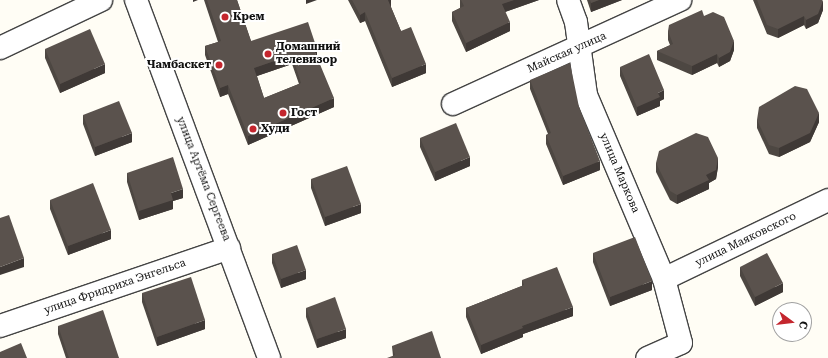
<!DOCTYPE html>
<html>
<head>
<meta charset="utf-8">
<style>
	body { margin:0 }
	#map { position:relative; width:828px; height:358px; overflow:hidden; background:#fffdf5; font-family:"Roboto Serif",serif }
	div>[style] { position:absolute }
	[style*='--x'] { left:calc(var(--x)*1px); top:calc(var(--y)*1px); width:calc(var(--w)*1px); rotate:calc(var(--a)*1deg) }
	.roads { filter:drop-shadow(1px 0 #444) drop-shadow(-1px 0 #444) drop-shadow(0 1px #444) drop-shadow(0 -1px #444) }
	.minor>* { height:22px; margin:-11px; padding:0 11px; transform-origin:11px; border-radius:11px; background:#fff }
	.wall>* { inset:0; background:#4d4742 }
	.shaded-wall>* { inset:0; background:#3f3936 }
	.building>* { inset:0; background:#5a524d }
	.dots>* { width:11px; height:11px; translate:-50% -50%; box-sizing:border-box; border:2px solid #fff; border-radius:50% }
	span { translate:-50% -50%; white-space:nowrap; text-align:center; line-height:1.15; -webkit-text-stroke:4px #fff; paint-order:stroke }
	.poi-label { font-size:11px; color:#111; font-weight:700 }
	.left { translate:0 -50%; text-align:left }
	.right { translate:-100% -50%; text-align:right }
	.street-label { font-size:11px; color:#111 }
	.north { position:absolute; left:772px; top:302px; width:40px; height:40px; box-sizing:border-box; background:#fff; border:1px solid #a0a0a0; border-radius:50%; rotate:105deg; font-size:11px; font-weight:700; line-height:16px; text-align:center; color:#111 }
	.north::after { content:''; display:block; margin:auto; width:14px; height:18px; background:#c4262e; clip-path:polygon(50% 0,100% 100%,50% 72%,0 100%) }
</style>
</head>
<body>
<div id="map">
	<div class="roads">
		<div class="minor">
			<i style="--x:136;--y:0;--w:382;--a:69.6"></i>
			<i style="--x:568;--y:0;--w:23;--a:70"></i>
			<i style="--x:576;--y:22;--w:74;--a:82.2"></i>
			<i style="--x:586;--y:95;--w:200;--a:67"></i>
			<i style="--x:664;--y:279;--w:66;--a:75.1"></i>
			<i style="--x:681;--y:343;--w:37;--a:156"></i>
			<i style="--x:0;--y:48;--w:112;--a:-25.4"></i>
			<i style="--x:453;--y:104;--w:250;--a:-24.6"></i>
			<i style="--x:664;--y:279;--w:182;--a:-25.7"></i>
			<i style="--x:0;--y:326;--w:242;--a:-18.8"></i>
		</div>
	</div>
	<div class="wall">
		<i style="clip-path:polygon(evenodd,204px 0,237px 0,251px 41px,317px 57px,334px 107px,248px 145px,228px 94px,220px 97px,205px 55px,205px 46px,218px 42px,204px 0,292px 64px,299px 84px,264px 98px,257px 76px,292px 64px)"></i>
		<i style="clip-path:polygon(348px 0,391px 0,391px 7px,401px 31px,426px 73px,392px 87px,365px 21px,360px 23px)"></i>
		<i style="clip-path:polygon(460px 0,539px 0,505px 12px,510px 31px,466px 52px,452px 21px,452px 12px,460px 8px)"></i>
		<i style="clip-path:polygon(587px 0,622px 0,591px 12px)"></i>
		<i style="clip-path:polygon(753px 0,822px 0,823px 10px,818px 23px,806px 29px,804px 25px,778px 38px,767px 34px)"></i>
		<i style="clip-path:polygon(704px 16px,734px 50px,730px 61px,719px 67px,717px 63px,692px 75px,657px 60px,657px 51px,670px 45px,668px 40px,668px 31px)"></i>
		<i style="clip-path:polygon(45px 49px,105px 73px,60px 93px,45px 58px)"></i>
		<i style="clip-path:polygon(620px 67px,664px 99px,660px 101px,660px 106px,637px 116px,620px 76px)"></i>
		<i style="clip-path:polygon(530px 80px,579px 107px,600px 170px,563px 185px,546px 144px,546px 135px,548px 134px,530px 89px)"></i>
		<i style="clip-path:polygon(83px 115px,132px 142px,95px 156px,83px 124px)"></i>
		<i style="clip-path:polygon(757px 120px,819px 122px,810px 142px,779px 157px,769px 154px,757px 128px)"></i>
		<i style="clip-path:polygon(420px 138px,470px 166px,435px 181px,420px 147px)"></i>
		<i style="clip-path:polygon(656px 163px,718px 167px,716px 179px,709px 183px,709px 189px,677px 204px,670px 200px,656px 172px)"></i>
		<i style="clip-path:polygon(127px 173px,183px 198px,173px 201px,173px 209px,139px 220px,127px 182px)"></i>
		<i style="clip-path:polygon(311px 179px,361px 213px,325px 226px,311px 188px)"></i>
		<i style="clip-path:polygon(50px 200px,111px 239px,68px 255px,50px 209px)"></i>
		<i style="clip-path:polygon(593px 253px,652px 290px,610px 306px,593px 262px)"></i>
		<i style="clip-path:polygon(272px 254px,306px 279px,281px 288px,272px 263px)"></i>
		<i style="clip-path:polygon(740px 267px,783px 292px,755px 306px,740px 276px)"></i>
		<i style="clip-path:polygon(522px 280px,573px 316px,523px 334px,523px 337px,481px 354px,466px 317px,466px 308px,522px 286px)"></i>
		<i style="clip-path:polygon(142px 293px,205px 329px,157px 346px,142px 302px)"></i>
		<i style="clip-path:polygon(306px 308px,346px 338px,317px 348px,306px 317px)"></i>
		<i style="clip-path:polygon(58px 326px,119px 358px,66px 358px,58px 334px)"></i>
		<i style="clip-path:polygon(392px 346px,441px 358px,393px 356px)"></i>
	</div>
	<div class="shaded-wall">
		<i style="clip-path:polygon(193px 0,198px 0,193px 2px)"></i>
		<i style="clip-path:polygon(306px 0,317px 0,306px 4px)"></i>
		<i style="clip-path:polygon(388px 0,391px 0,391px 7px,388px 9px)"></i>
		<i style="clip-path:polygon(514px 0,539px 0,502px 13px,502px 4px)"></i>
		<i style="clip-path:polygon(599px 0,622px 0,591px 12px,591px 3px)"></i>
		<i style="clip-path:polygon(823px 1px,823px 10px,818px 23px,806px 29px,806px 20px)"></i>
		<i style="clip-path:polygon(365px 12px,365px 21px,360px 23px,360px 15px)"></i>
		<i style="clip-path:polygon(804px 16px,804px 25px,778px 38px,778px 29px)"></i>
		<i style="clip-path:polygon(510px 22px,510px 31px,466px 52px,466px 43px)"></i>
		<i style="clip-path:polygon(734px 41px,734px 50px,730px 61px,719px 67px,719px 58px)"></i>
		<i style="clip-path:polygon(317px 49px,317px 58px,314px 50px)"></i>
		<i style="clip-path:polygon(717px 54px,717px 63px,692px 75px,692px 66px)"></i>
		<i style="clip-path:polygon(292px 55px,292px 64px,254px 77px,254px 68px)"></i>
		<i style="clip-path:polygon(105px 64px,105px 73px,60px 93px,60px 84px)"></i>
		<i style="clip-path:polygon(426px 64px,426px 73px,392px 87px,392px 78px)"></i>
		<i style="clip-path:polygon(228px 85px,228px 94px,220px 97px,220px 88px)"></i>
		<i style="clip-path:polygon(664px 90px,664px 99px,660px 101px,660px 106px,637px 116px,637px 107px,658px 93px)"></i>
		<i style="clip-path:polygon(334px 98px,334px 107px,248px 145px,248px 136px)"></i>
		<i style="clip-path:polygon(819px 113px,819px 122px,810px 142px,779px 157px,779px 148px)"></i>
		<i style="clip-path:polygon(132px 133px,132px 142px,95px 156px,95px 147px)"></i>
		<i style="clip-path:polygon(470px 157px,470px 166px,435px 181px,435px 172px)"></i>
		<i style="clip-path:polygon(718px 158px,718px 167px,716px 179px,709px 183px,709px 189px,677px 204px,677px 195px,706px 175px)"></i>
		<i style="clip-path:polygon(600px 161px,600px 170px,563px 185px,563px 176px)"></i>
		<i style="clip-path:polygon(183px 189px,183px 198px,173px 201px,173px 209px,139px 220px,139px 211px,171px 193px)"></i>
		<i style="clip-path:polygon(361px 204px,361px 213px,325px 226px,325px 217px)"></i>
		<i style="clip-path:polygon(111px 230px,111px 239px,68px 255px,68px 246px)"></i>
		<i style="clip-path:polygon(24px 258px,24px 267px,0 275px,0 267px)"></i>
		<i style="clip-path:polygon(306px 270px,306px 279px,281px 288px,281px 279px)"></i>
		<i style="clip-path:polygon(652px 281px,652px 290px,610px 306px,610px 297px)"></i>
		<i style="clip-path:polygon(783px 283px,783px 292px,755px 306px,755px 297px)"></i>
		<i style="clip-path:polygon(573px 307px,573px 316px,523px 334px,523px 337px,481px 354px,481px 345px,522px 326px)"></i>
		<i style="clip-path:polygon(205px 320px,205px 329px,157px 346px,157px 337px)"></i>
		<i style="clip-path:polygon(346px 329px,346px 338px,317px 348px,317px 339px)"></i>
	</div>
	<div class="building">
		<i style="clip-path:polygon(evenodd,207px 0,237px 0,251px 41px,308px 22px,317px 49px,314px 50px,334px 98px,248px 136px,228px 85px,220px 88px,205px 46px,221px 41px,207px 0,292px 55px,301px 83px,264px 98px,254px 68px,292px 55px)"></i>
		<i style="clip-path:polygon(352px 0,388px 0,401px 31px,411px 27px,426px 64px,392px 78px,365px 12px,360px 15px)"></i>
		<i style="clip-path:polygon(461px 0,514px 0,502px 4px,510px 22px,466px 43px,452px 12px,464px 6px)"></i>
		<i style="clip-path:polygon(590px 0,599px 0,591px 3px)"></i>
		<i style="clip-path:polygon(757px 0,822px 0,823px 1px,818px 14px,806px 20px,804px 16px,778px 29px,767px 25px)"></i>
		<i style="clip-path:polygon(702px 10px,704px 16px,713px 12px,724px 17px,734px 41px,730px 52px,719px 58px,717px 54px,692px 66px,657px 51px,673px 44px,668px 31px,669px 25px)"></i>
		<i style="clip-path:polygon(90px 29px,105px 64px,60px 84px,45px 49px)"></i>
		<i style="clip-path:polygon(649px 54px,664px 90px,658px 93px,660px 97px,637px 107px,620px 67px)"></i>
		<i style="clip-path:polygon(570px 63px,579px 107px,600px 161px,563px 176px,546px 135px,551px 133px,530px 80px)"></i>
		<i style="clip-path:polygon(795px 86px,807px 89px,819px 113px,810px 133px,779px 148px,769px 145px,757px 120px,759px 107px)"></i>
		<i style="clip-path:polygon(119px 101px,132px 133px,95px 147px,83px 115px)"></i>
		<i style="clip-path:polygon(456px 123px,470px 157px,435px 172px,420px 138px)"></i>
		<i style="clip-path:polygon(696px 133px,708px 137px,718px 158px,716px 170px,706px 175px,709px 180px,677px 195px,670px 191px,656px 163px,659px 151px)"></i>
		<i style="clip-path:polygon(173px 157px,183px 189px,171px 193px,173px 200px,139px 211px,127px 173px)"></i>
		<i style="clip-path:polygon(347px 166px,361px 204px,325px 217px,311px 179px)"></i>
		<i style="clip-path:polygon(93px 183px,111px 230px,68px 246px,50px 200px)"></i>
		<i style="clip-path:polygon(9px 215px,24px 258px,0 267px,0 218px)"></i>
		<i style="clip-path:polygon(635px 237px,652px 281px,610px 297px,593px 253px)"></i>
		<i style="clip-path:polygon(297px 245px,306px 270px,281px 279px,272px 254px)"></i>
		<i style="clip-path:polygon(767px 253px,783px 283px,755px 297px,740px 267px)"></i>
		<i style="clip-path:polygon(557px 267px,573px 307px,522px 326px,523px 328px,481px 345px,466px 308px,524px 285px,522px 280px)"></i>
		<i style="clip-path:polygon(191px 277px,205px 320px,157px 337px,142px 293px)"></i>
		<i style="clip-path:polygon(335px 297px,346px 329px,317px 339px,306px 308px)"></i>
		<i style="clip-path:polygon(103px 310px,119px 358px,69px 358px,58px 326px)"></i>
		<i style="clip-path:polygon(432px 331px,441px 358px,387px 358px,395px 355px,392px 346px)"></i>
		<i style="clip-path:polygon(21px 343px,27px 358px,0 358px,0 352px)"></i>
	</div>
	<div class="dots">
		<i style="left:225px;top:17px;background:#c4262e"></i>
		<i style="left:268px;top:54px;background:#c4262e"></i>
		<i style="left:219px;top:65px;background:#c4262e"></i>
		<i style="left:283px;top:113px;background:#c4262e"></i>
		<i style="left:253px;top:129px;background:#c4262e"></i>
	</div>
	<div class="poi-label">
		<span class="left" style="left:233px;top:17px">Крем</span>
		<span class="left" style="left:276px;top:54px">Домашний<br>телевизор</span>
		<span class="right" style="left:211px;top:65px">Чамбаскет</span>
		<span class="left" style="left:291px;top:113px">Гост</span>
		<span class="left" style="left:261px;top:129px">Худи</span>
	</div>
	<div class="street-label">
		<span style="left:567px;top:53px;rotate:-24deg">Майская улица</span>
		<span style="left:619px;top:173px;rotate:67deg">улица Маркова</span>
		<span style="left:203px;top:179px;rotate:69deg">улица Артёма Сергеева</span>
		<span style="left:746px;top:240px;rotate:-26deg">улица Маяковского</span>
		<span style="left:115px;top:287px;rotate:-19deg">улица Фридриха Энгельса</span>
	</div>
	<div class="north">С</div>
</div>
</body>
</html>
